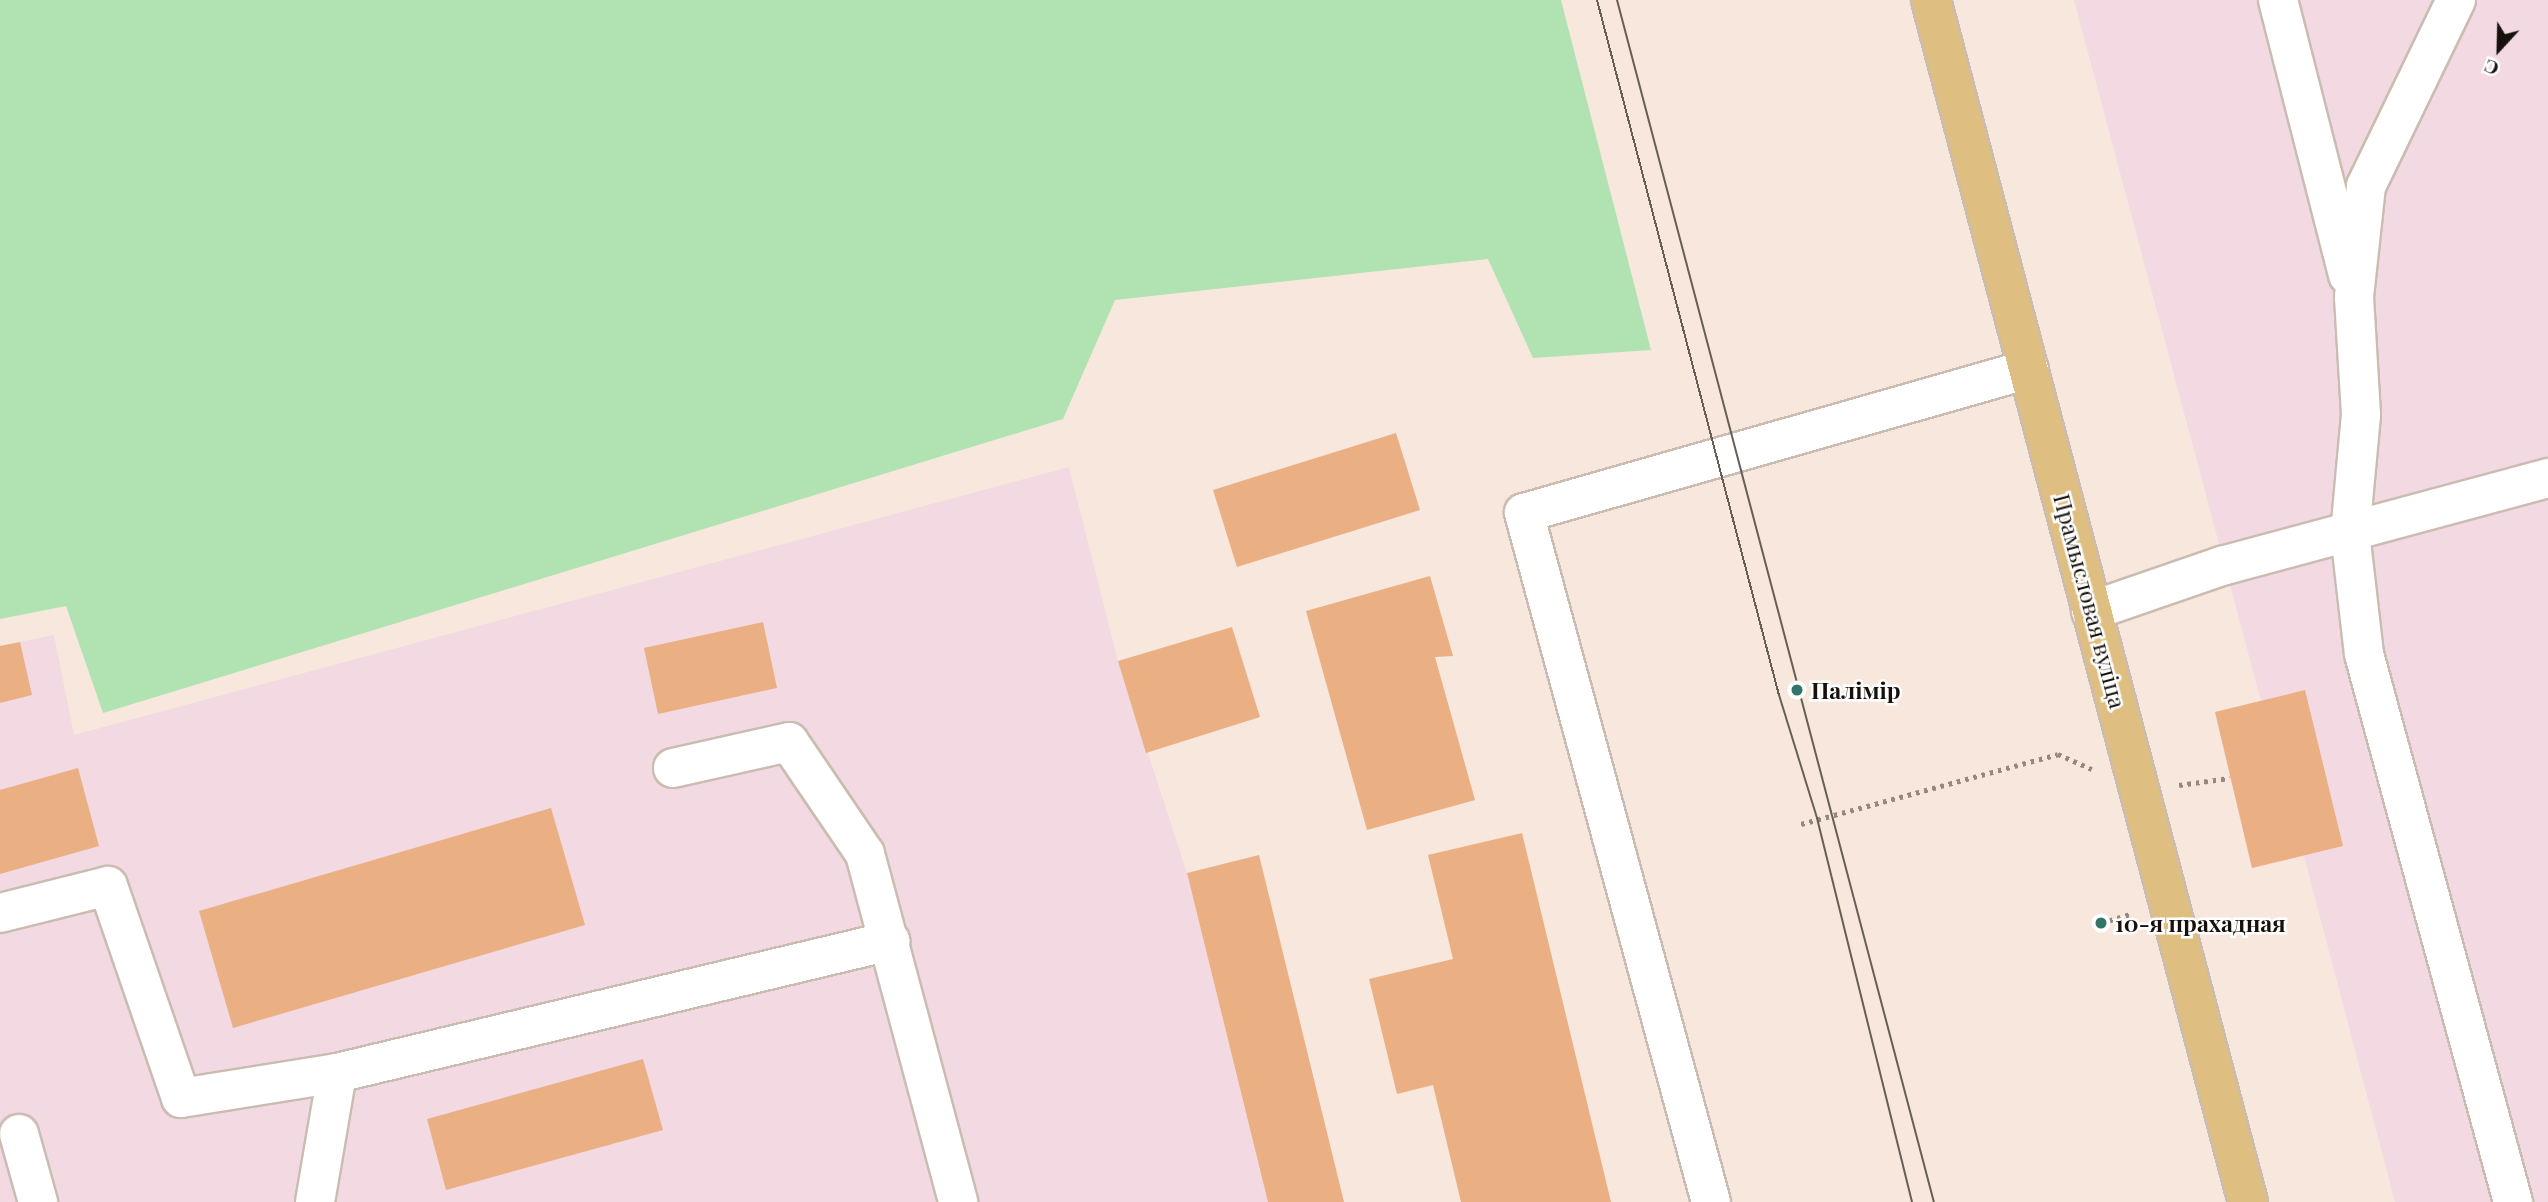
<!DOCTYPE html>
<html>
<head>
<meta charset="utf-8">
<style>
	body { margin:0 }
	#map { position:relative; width:2548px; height:1202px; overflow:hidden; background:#f7e7dc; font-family:"Playfair Display",serif }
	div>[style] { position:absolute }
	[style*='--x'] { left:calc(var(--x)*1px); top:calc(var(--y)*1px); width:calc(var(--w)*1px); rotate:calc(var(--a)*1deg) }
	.industrial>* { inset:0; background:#f2d9e2 }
	.green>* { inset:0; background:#b0e3b1 }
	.building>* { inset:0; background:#ebaf84 }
	.path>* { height:4.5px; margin-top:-2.25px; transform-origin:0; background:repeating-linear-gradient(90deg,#948881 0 3.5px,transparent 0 8.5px) }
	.roads { filter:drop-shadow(2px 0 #cbbcb1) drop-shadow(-2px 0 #cbbcb1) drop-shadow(0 2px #cbbcb1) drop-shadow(0 -2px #cbbcb1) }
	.minor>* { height:38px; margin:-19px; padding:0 19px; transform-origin:19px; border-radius:19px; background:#fff }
	.major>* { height:38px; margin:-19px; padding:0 19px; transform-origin:19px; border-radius:19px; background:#dfbe82 }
	.tram>* { height:2px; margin:-1px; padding:0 1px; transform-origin:1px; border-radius:1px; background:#675e58 }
	.dots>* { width:19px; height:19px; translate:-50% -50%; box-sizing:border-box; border:4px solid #fff; border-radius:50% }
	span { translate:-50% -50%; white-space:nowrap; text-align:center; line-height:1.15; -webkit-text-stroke:5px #fff; paint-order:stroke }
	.street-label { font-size:23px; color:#16110d }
	.poi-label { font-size:23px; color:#16110d; font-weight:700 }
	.left { translate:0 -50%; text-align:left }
	.north { position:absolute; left:2464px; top:14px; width:70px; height:70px; -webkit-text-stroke:5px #fff; paint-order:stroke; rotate:202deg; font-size:19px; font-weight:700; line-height:28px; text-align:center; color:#16110d }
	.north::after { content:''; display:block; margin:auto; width:24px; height:32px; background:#16110d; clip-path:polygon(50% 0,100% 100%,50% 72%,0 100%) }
</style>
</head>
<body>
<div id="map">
	<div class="industrial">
		<i style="clip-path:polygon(2074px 0,2548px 0,2548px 1202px,2395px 1202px,2304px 856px,2252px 868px,2215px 712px,2261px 701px)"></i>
		<i style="clip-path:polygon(1069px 467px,1118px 661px,1187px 873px,1268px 1202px,0 1202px,0 646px,54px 635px,74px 735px)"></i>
	</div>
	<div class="green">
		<i style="clip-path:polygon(0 0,1561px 0,1651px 350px,1533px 358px,1488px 259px,1115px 300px,1063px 419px,103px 713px,66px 606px,0 619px)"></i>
	</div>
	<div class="building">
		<i style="clip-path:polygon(1396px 433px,1420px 510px,1237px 567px,1213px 490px)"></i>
		<i style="clip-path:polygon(1430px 576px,1453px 656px,1435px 657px,1475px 800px,1367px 830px,1306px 611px)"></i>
		<i style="clip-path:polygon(763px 622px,777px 688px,658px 714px,644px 648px)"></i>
		<i style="clip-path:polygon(1232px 627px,1260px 717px,1146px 753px,1118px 661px)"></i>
		<i style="clip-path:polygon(20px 642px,32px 695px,0 703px,0 646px)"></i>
		<i style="clip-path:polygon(2305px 690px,2343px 846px,2252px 868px,2215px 712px)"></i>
		<i style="clip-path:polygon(78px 768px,99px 846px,0 874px,0 790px)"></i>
		<i style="clip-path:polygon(551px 808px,585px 925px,233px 1028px,199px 911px)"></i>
		<i style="clip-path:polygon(1522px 833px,1611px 1202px,1461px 1202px,1433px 1085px,1397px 1094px,1369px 979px,1453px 959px,1428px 855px)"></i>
		<i style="clip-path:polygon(1259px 855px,1344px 1202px,1268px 1202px,1187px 873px)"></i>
		<i style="clip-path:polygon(643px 1059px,663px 1130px,446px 1190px,427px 1119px)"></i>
	</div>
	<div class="path">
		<i style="--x:2179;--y:785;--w:51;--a:-7.8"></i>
		<i style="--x:1801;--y:824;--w:266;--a:-15.2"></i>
		<i style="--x:2058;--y:754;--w:37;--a:24"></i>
		<i style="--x:2101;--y:923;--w:31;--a:-17"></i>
	</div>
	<div class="roads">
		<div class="minor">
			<i style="--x:2278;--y:0;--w:284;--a:75.7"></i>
			<i style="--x:2456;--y:0;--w:207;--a:115.8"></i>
			<i style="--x:2366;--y:186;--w:112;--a:96.2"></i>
			<i style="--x:2354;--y:297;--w:118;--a:86.6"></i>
			<i style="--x:2361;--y:415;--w:119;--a:95.3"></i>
			<i style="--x:2350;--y:533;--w:122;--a:83.4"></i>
			<i style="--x:2364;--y:654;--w:568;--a:74.79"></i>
			<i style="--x:2091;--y:611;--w:139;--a:-19"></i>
			<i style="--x:2222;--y:566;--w:338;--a:-15.1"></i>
			<i style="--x:673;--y:768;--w:119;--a:-12.6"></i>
			<i style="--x:789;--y:742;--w:135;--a:55.8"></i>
			<i style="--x:865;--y:854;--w:360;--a:75"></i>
			<i style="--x:0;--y:913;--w:111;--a:-14"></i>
			<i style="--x:108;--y:886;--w:224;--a:71"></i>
			<i style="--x:181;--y:1098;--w:158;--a:-9.1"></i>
			<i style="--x:19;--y:1134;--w:71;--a:74.4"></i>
			<i style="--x:315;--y:1202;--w:131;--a:-80.3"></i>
			<i style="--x:337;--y:1073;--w:569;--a:-13.43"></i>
			<i style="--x:1711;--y:1202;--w:714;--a:-105.18"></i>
			<i style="--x:1524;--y:513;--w:525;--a:-15.92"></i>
		</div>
		<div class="major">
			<i style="--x:1931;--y:0;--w:1243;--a:75.23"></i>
		</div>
	</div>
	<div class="tram">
		<i style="--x:1597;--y:0;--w:718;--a:75.33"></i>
		<i style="--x:1779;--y:695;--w:129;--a:72.8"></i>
		<i style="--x:1817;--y:818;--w:396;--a:76.1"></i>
		<i style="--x:1617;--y:0;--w:1243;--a:75.23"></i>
	</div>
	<div class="dots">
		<i style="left:1797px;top:690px;background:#327568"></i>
		<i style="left:2101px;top:923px;background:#327568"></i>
	</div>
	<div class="street-label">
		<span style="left:2090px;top:601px;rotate:75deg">Прамысловая вуліца</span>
	</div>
	<div class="poi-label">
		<span class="left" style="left:1811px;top:690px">Палімір</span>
		<span class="left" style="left:2115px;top:923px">10-я прахадная</span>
	</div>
	<div class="north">С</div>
</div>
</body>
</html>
